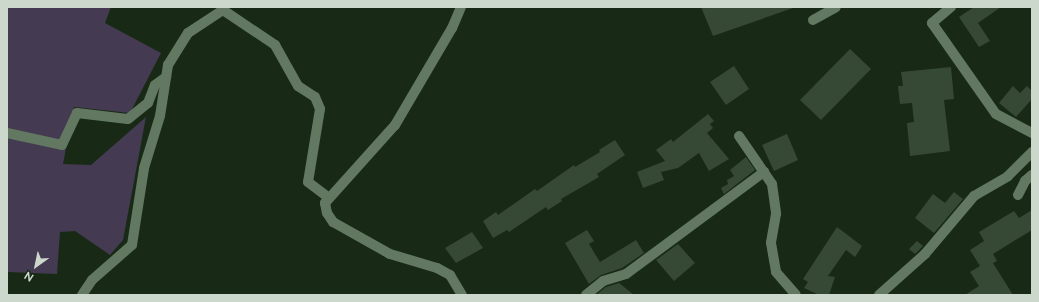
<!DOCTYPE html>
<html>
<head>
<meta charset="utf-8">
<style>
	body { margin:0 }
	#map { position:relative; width:1039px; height:302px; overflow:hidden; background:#182a16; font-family:Raleway,sans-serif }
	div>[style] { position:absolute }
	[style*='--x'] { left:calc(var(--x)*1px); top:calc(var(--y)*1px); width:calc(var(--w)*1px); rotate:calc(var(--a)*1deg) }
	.green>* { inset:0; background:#443a51 }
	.building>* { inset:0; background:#364934 }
	.minor>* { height:10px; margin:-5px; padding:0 5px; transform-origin:5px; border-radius:5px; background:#637861 }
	span { translate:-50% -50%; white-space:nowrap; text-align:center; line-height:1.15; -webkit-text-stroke:4px #182a16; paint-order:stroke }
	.frame { position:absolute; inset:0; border:8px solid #cdd8cc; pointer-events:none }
	.north { position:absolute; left:16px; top:246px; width:40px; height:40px; -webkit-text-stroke:3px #182a16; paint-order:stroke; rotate:213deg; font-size:11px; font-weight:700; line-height:16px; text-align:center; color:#cdd8cc }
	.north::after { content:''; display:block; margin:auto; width:14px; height:18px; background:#cdd8cc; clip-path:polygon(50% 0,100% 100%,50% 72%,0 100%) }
</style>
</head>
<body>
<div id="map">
	<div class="green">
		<i style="clip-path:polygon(7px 7px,111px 7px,105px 23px,161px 53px,130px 113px,74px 107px,63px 164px,91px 165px,146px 117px,123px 240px,110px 255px,75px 231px,60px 232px,57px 274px,7px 272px)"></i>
	</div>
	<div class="building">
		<i style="clip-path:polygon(701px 7px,793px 7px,793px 8px,713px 36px)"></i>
		<i style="clip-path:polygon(974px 7px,1001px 7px,978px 23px,990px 41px,979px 47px,959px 17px)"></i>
		<i style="clip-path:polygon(850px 49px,871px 69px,821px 120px,800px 100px)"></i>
		<i style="clip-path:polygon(734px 66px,749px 89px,726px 105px,710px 82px)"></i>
		<i style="clip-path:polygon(951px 67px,954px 99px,944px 100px,950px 151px,910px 156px,907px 123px,914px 122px,912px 103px,900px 104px,898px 86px,903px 86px,901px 72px)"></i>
		<i style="clip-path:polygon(1013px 86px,1020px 93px,1027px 86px,1032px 91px,1032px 99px,1016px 117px,999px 103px)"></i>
		<i style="clip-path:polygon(708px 114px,714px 121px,710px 124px,713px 128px,707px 133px,729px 159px,709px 171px,699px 153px,678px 168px,661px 172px,664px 180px,643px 188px,637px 172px,665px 161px,656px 150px,671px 139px,673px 142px)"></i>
		<i style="clip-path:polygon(787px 134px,798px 160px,774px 171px,762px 145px)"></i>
		<i style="clip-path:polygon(615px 140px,625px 155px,597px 174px,599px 177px,561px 199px,562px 201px,548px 210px,546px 207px,509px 232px,507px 230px,493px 238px,483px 221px,496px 212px,498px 215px,535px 189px,537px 191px,574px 165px,575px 167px,600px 152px,599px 150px)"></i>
		<i style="clip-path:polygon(746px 157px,755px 170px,724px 194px,721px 188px,728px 184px,727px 180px,734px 176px,730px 170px)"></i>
		<i style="clip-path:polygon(954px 192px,963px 199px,934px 233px,915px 218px,933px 194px,945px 203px)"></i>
		<i style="clip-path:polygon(1032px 210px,1032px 230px,993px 254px,997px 261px,993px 263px,1013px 295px,965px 295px,979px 286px,970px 272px,980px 266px,970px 250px,984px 241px,979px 232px,1014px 211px,1019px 218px)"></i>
		<i style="clip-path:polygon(837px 227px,862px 246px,855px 257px,846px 250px,828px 276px,835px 277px,829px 295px,819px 295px,804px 288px,808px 282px,803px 279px)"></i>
		<i style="clip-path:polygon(587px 230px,594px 241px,589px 244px,600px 262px,636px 240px,644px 253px,622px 268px,601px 275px,589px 284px,565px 243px)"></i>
		<i style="clip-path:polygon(472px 232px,483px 248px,456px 263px,445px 248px)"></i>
		<i style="clip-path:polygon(917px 241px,923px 246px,915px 254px,909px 249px)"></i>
		<i style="clip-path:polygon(678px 244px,695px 263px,674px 281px,656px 260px)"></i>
		<i style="clip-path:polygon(619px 283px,634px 295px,596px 295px,606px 287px)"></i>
	</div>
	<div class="minor">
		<i style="--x:461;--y:7;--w:23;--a:113"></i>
		<i style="--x:452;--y:28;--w:113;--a:120.4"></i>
		<i style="--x:395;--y:125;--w:105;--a:131.9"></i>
		<i style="--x:325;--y:203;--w:10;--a:79"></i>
		<i style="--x:327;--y:213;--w:11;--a:56"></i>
		<i style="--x:333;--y:222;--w:65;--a:29.3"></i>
		<i style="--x:390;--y:254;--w:49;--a:16.6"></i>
		<i style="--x:437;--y:268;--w:15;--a:28"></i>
		<i style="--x:450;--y:275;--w:23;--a:59"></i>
		<i style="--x:951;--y:7;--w:25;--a:140"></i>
		<i style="--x:932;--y:23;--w:111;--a:54.9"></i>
		<i style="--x:996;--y:114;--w:41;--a:27.8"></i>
		<i style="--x:223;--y:10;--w:63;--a:33.9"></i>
		<i style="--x:275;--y:45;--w:47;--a:60.7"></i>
		<i style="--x:298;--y:86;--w:20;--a:33"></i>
		<i style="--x:315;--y:97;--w:13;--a:67"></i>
		<i style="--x:320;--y:109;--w:74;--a:99.3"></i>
		<i style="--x:308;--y:182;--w:26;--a:37"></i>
		<i style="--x:813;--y:20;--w:26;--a:-29"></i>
		<i style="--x:7;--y:133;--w:56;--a:12.3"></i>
		<i style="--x:62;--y:145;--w:35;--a:-65"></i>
		<i style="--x:77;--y:113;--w:51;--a:6.7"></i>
		<i style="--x:128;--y:119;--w:26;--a:-39"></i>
		<i style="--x:148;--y:103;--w:19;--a:-69"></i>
		<i style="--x:155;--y:85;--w:14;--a:-36"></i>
		<i style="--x:739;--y:136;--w:58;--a:55.5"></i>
		<i style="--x:772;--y:184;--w:30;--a:82"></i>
		<i style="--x:776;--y:214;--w:29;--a:100"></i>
		<i style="--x:771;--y:243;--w:29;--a:80"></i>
		<i style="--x:776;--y:272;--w:30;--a:49"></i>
		<i style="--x:1018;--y:195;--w:16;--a:-63"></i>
		<i style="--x:1025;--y:181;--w:9;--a:-41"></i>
		<i style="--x:82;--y:295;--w:18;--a:-56"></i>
		<i style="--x:92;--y:280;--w:53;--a:-41.2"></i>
		<i style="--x:132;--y:245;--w:78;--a:-81.1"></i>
		<i style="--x:144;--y:168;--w:54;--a:-72.9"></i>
		<i style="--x:160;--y:116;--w:52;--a:-81.1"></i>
		<i style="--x:168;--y:65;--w:38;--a:-58"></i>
		<i style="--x:188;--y:33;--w:42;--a:-33.3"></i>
		<i style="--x:586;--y:295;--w:22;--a:-39"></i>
		<i style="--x:603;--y:281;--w:24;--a:-17"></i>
		<i style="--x:626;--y:274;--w:172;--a:-36.5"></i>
		<i style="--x:879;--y:295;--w:62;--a:-41.7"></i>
		<i style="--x:925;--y:254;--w:76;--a:-49.8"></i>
		<i style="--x:974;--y:196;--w:39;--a:-30"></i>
		<i style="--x:1008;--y:176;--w:34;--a:-45"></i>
	</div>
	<div class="frame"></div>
	<div class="north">N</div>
</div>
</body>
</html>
